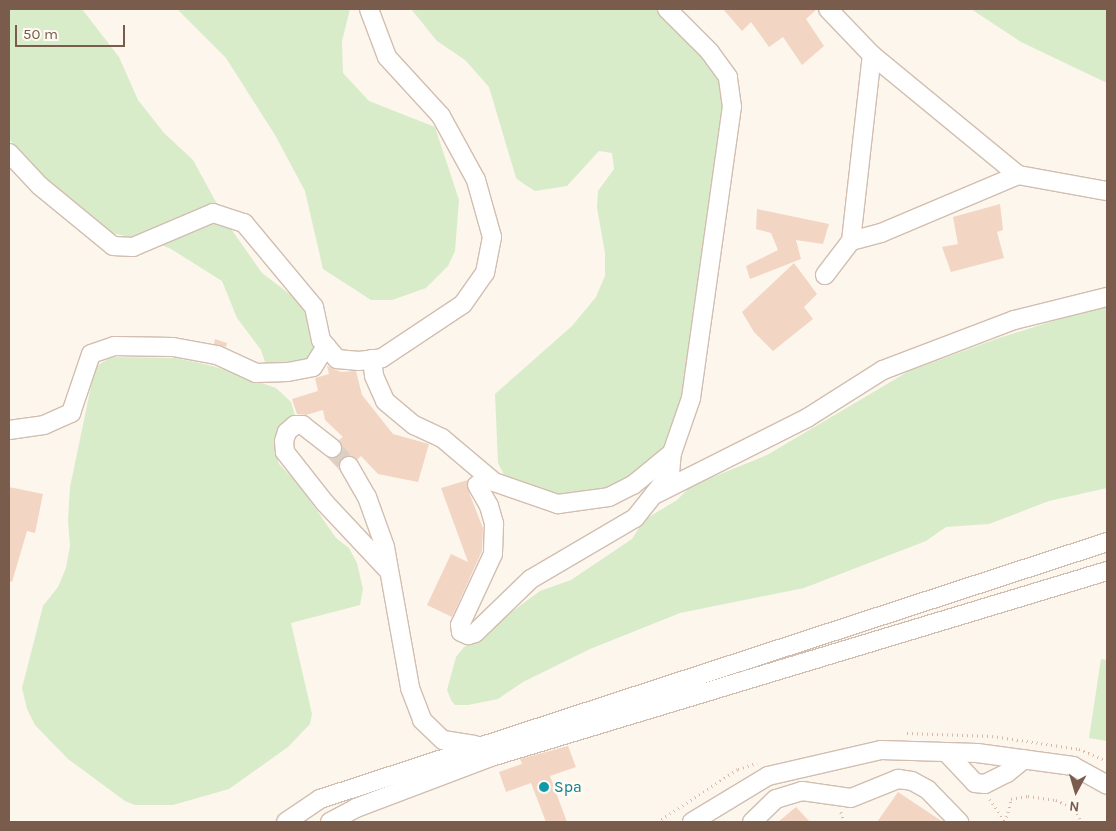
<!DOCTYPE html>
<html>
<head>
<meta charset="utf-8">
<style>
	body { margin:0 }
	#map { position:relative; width:1116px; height:831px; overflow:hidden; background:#fdf6ec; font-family:Karla,sans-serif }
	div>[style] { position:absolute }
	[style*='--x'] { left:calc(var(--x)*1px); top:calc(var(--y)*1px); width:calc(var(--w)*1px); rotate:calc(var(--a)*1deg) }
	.green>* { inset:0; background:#d8ecc9 }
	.building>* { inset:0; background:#f3d5c3 }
	.minor-tunnel>* { height:18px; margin-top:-9px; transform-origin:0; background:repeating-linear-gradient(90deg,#dcd0c4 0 18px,transparent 0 27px) }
	.path>* { height:2.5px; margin-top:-1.25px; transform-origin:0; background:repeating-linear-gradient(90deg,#d9b8a5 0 1px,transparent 0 5px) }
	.roads { filter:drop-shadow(1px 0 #d1beb0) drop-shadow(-1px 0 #d1beb0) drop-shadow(0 1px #d1beb0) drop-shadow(0 -1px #d1beb0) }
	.minor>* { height:18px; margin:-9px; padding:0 9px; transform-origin:9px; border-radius:9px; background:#fff }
	.dots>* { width:14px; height:14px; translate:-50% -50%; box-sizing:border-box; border:2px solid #fffaf3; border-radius:50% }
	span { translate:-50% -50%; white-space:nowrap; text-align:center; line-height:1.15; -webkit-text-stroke:5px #fffaf3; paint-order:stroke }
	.culture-label { font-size:16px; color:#0d838f }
	.left { translate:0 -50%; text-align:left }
	.frame { position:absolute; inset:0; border:10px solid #7a5c4d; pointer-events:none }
	.north { position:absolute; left:1051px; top:766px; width:50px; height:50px; -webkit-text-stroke:4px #fffaf3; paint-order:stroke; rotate:186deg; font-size:14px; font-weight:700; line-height:20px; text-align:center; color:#7a5c4d }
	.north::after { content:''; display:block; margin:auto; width:18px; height:22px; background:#7a5c4d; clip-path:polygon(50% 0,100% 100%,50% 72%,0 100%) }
	.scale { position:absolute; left:15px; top:25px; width:110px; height:22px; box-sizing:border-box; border:2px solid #7a5c4d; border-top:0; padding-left:6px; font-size:15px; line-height:18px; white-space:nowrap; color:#7a5c4d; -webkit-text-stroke:4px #fffaf3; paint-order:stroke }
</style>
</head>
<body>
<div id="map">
	<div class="green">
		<i style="clip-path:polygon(9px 9px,82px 9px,119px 57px,138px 100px,164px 133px,193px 160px,229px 226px,262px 273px,300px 302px,312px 320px,315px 340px,313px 354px,304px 361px,284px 367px,265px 362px,261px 350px,237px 318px,222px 281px,171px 249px,141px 236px,129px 237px,108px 232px,53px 188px,9px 139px)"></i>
		<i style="clip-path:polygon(177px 9px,350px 9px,342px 41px,343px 73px,369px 101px,435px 127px,459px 200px,455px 251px,448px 266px,426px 288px,392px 300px,371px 300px,323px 269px,305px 191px,275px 135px,226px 58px)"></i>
		<i style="clip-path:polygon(411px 9px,657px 9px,715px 69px,725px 96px,712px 217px,697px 287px,699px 337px,691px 378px,668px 441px,639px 473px,621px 485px,571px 495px,530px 490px,507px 481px,498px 463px,495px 394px,572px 326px,596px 297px,605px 276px,605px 253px,597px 208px,598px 191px,614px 169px,612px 153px,599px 151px,567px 186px,535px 191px,524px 184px,516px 178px,489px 87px,465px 60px,437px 41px)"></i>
		<i style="clip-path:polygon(971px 9px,1107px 9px,1107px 83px,1021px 42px)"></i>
		<i style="clip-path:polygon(1107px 304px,1107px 488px,1049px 501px,989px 524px,946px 527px,926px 541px,804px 588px,680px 613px,590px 649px,523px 682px,498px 699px,468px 705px,455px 705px,451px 700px,447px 690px,456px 657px,464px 647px,540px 591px,571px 580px,632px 539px,644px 520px,677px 500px,691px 486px,767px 455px,909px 371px,999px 338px)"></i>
		<i style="clip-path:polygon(111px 357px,176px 358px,213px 366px,276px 388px,291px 402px,296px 419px,276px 453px,279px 464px,300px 486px,336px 538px,349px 548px,357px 563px,363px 589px,360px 605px,291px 623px,312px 714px,310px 724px,288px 747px,229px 789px,173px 805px,135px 805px,125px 801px,68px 759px,35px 725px,27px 709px,22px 688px,43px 606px,58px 587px,66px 568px,70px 546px,68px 520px,70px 487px,95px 367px)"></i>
		<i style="clip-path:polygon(1101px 659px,1107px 660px,1107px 741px,1089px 738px)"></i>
	</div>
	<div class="building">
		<i style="clip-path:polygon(723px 9px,817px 9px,806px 19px,824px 46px,802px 65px,783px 37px,769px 47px,751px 22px,742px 31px)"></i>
		<i style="clip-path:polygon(1000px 204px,1003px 230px,997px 232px,1004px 258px,951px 272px,942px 247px,958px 244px,953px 217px)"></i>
		<i style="clip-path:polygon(757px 209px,829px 224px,823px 244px,796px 240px,801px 259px,750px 279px,746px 266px,778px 250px,771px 233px,756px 229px)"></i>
		<i style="clip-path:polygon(794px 263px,817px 294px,804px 307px,813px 319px,773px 351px,754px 332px,742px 312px)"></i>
		<i style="clip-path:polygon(215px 339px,227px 343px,226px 347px,214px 344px)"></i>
		<i style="clip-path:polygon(327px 366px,341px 372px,356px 371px,362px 395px,393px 434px,429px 444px,418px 482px,378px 474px,361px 456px,357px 460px,349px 455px,343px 457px,338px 466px,340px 471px,327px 457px,340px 455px,343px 449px,339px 440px,343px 437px,325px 420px,323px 410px,306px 415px,297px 414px,292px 399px,318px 391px,315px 378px,329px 374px)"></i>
		<i style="clip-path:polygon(468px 480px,468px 490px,483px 528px,482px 551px,452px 617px,427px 605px,451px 554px,468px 562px,441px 488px)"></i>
		<i style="clip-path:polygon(9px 487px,43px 494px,35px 533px,27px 531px,12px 582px,9px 581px)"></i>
		<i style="clip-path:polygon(568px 746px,576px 767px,550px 776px,567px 822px,546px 822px,531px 783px,506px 792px,499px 772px,522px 764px,520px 759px)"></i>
		<i style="clip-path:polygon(898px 792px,943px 822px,877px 822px)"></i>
		<i style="clip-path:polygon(796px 807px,810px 822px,778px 822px)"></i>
	</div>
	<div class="minor-tunnel">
		<i style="--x:332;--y:448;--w:25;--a:47"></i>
	</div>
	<div class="path">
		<i style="--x:907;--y:733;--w:85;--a:2"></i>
		<i style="--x:992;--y:736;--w:88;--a:8.5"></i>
		<i style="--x:1079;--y:749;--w:30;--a:23"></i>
		<i style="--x:990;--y:799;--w:27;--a:57"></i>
		<i style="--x:841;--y:812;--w:11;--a:68"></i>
		<i style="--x:657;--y:822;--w:97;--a:-33.2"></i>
		<i style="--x:738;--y:769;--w:20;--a:-18"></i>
		<i style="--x:1005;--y:822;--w:24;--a:-75"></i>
		<i style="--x:1011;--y:799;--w:17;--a:-10"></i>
		<i style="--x:1028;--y:796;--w:28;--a:8"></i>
		<i style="--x:1056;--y:800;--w:21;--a:25"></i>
		<i style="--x:1075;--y:809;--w:15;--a:62"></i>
	</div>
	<div class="roads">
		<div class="minor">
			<i style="--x:828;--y:9;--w:64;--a:46.3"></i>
			<i style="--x:872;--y:55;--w:189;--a:39.4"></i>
			<i style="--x:1018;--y:175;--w:90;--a:10.2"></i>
			<i style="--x:9;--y:153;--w:45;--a:46.8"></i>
			<i style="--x:40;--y:186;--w:94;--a:39.4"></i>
			<i style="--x:113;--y:246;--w:20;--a:3"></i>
			<i style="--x:133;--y:247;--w:87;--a:-23"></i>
			<i style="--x:213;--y:213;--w:33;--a:18"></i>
			<i style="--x:244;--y:223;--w:109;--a:50.2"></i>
			<i style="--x:314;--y:307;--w:34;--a:78"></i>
			<i style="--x:321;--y:340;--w:25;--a:50"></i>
			<i style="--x:337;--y:359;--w:22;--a:5"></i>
			<i style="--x:359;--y:361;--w:23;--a:-7"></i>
			<i style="--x:382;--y:358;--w:97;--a:-33.7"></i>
			<i style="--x:463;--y:304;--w:38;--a:-55"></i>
			<i style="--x:485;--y:273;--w:37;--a:-79"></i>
			<i style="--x:492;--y:237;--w:59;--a:-105.7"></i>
			<i style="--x:476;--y:180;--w:73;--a:-118.7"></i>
			<i style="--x:441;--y:116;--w:80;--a:-132.5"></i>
			<i style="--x:387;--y:57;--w:51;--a:-110.6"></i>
			<i style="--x:851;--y:241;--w:31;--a:-15"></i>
			<i style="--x:881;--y:233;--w:149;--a:-22.9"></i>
			<i style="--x:825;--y:275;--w:43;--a:-52.6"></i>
			<i style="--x:851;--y:241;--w:187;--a:-83.6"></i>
			<i style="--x:372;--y:359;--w:17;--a:83"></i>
			<i style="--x:374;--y:376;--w:27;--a:66"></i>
			<i style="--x:385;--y:401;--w:38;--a:40"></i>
			<i style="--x:414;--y:425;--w:31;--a:25"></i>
			<i style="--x:442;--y:438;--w:68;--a:40.2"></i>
			<i style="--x:494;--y:482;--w:68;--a:19"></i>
			<i style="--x:558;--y:504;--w:51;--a:-7.8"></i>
			<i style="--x:609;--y:497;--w:27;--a:-27"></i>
			<i style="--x:633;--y:485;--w:50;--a:-39.4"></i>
			<i style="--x:9;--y:430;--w:35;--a:-8"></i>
			<i style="--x:44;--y:425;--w:30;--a:-24"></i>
			<i style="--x:71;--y:413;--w:62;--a:-71.3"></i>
			<i style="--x:91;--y:354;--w:24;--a:-19"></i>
			<i style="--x:114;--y:346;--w:59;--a:1"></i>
			<i style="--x:173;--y:347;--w:45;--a:10.3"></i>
			<i style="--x:217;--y:355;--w:43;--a:24.8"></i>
			<i style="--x:256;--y:373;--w:32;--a:-2"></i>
			<i style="--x:288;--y:372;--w:25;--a:-11"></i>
			<i style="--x:313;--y:367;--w:25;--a:-58"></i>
			<i style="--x:332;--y:448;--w:37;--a:-142"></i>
			<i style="--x:303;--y:425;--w:8;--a:180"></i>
			<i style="--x:295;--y:425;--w:11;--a:139"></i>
			<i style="--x:287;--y:432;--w:9;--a:108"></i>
			<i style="--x:284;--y:441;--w:11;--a:85"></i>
			<i style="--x:285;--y:452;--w:65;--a:51.9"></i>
			<i style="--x:325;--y:503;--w:92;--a:46.8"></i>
			<i style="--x:349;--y:466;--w:36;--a:60"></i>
			<i style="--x:367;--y:497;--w:53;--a:70.2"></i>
			<i style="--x:385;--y:547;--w:143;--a:79.9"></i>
			<i style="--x:410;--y:688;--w:34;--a:69"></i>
			<i style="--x:422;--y:720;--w:29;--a:44"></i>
			<i style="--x:443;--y:740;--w:32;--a:9"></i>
			<i style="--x:477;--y:485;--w:24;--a:60"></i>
			<i style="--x:489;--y:506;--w:19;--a:74"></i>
			<i style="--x:494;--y:524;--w:30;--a:92"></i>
			<i style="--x:493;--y:554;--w:78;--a:114.9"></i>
			<i style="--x:460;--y:625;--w:7;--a:82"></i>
			<i style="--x:461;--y:632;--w:8;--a:23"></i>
			<i style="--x:468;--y:635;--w:7;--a:-16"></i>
			<i style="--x:475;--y:633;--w:78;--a:-44"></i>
			<i style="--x:531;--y:579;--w:121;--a:-30.4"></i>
			<i style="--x:635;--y:518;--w:56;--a:-51.5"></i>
			<i style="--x:670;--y:474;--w:21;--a:-85"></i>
			<i style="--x:672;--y:453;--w:58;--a:-70.9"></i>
			<i style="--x:691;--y:398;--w:294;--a:-82"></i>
			<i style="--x:732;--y:107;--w:30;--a:-98"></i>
			<i style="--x:728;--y:77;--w:31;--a:-126"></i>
			<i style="--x:710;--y:52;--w:61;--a:-135"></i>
			<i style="--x:656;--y:494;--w:169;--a:-26.7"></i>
			<i style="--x:807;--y:418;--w:90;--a:-32.3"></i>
			<i style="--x:883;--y:370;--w:140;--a:-20.9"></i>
			<i style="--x:1014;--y:320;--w:96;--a:-13.9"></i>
			<i style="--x:946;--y:752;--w:42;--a:46.9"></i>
			<i style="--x:975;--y:783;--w:10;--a:6"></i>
			<i style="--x:985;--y:784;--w:25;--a:-27"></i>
			<i style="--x:1007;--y:773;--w:22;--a:-39"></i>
			<i style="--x:286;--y:822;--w:41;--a:-34.1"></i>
			<i style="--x:320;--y:799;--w:828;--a:-18.08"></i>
			<i style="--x:330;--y:822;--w:30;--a:-28"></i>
			<i style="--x:356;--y:808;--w:144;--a:-20.7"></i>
			<i style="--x:491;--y:757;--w:643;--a:-16.8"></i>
			<i style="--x:692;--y:822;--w:89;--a:-31.2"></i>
			<i style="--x:768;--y:776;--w:116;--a:-13"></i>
			<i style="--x:881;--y:750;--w:96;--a:1.8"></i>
			<i style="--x:977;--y:753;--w:97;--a:7.7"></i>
			<i style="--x:1073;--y:766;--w:39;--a:29"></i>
			<i style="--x:752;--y:822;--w:33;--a:-44"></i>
			<i style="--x:776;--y:799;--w:27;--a:-17"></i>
			<i style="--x:802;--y:791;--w:49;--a:8.1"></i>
			<i style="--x:851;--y:798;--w:51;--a:-22"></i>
			<i style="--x:898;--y:779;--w:14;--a:8"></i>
			<i style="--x:912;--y:781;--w:18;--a:29"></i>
			<i style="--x:928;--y:790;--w:45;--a:45.9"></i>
		</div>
	</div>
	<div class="dots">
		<i style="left:544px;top:787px;background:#0f9aa8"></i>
	</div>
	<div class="culture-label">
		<span class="left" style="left:554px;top:787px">Spa</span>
	</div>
	<div class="frame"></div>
	<div class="north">N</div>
	<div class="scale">50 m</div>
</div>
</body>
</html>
